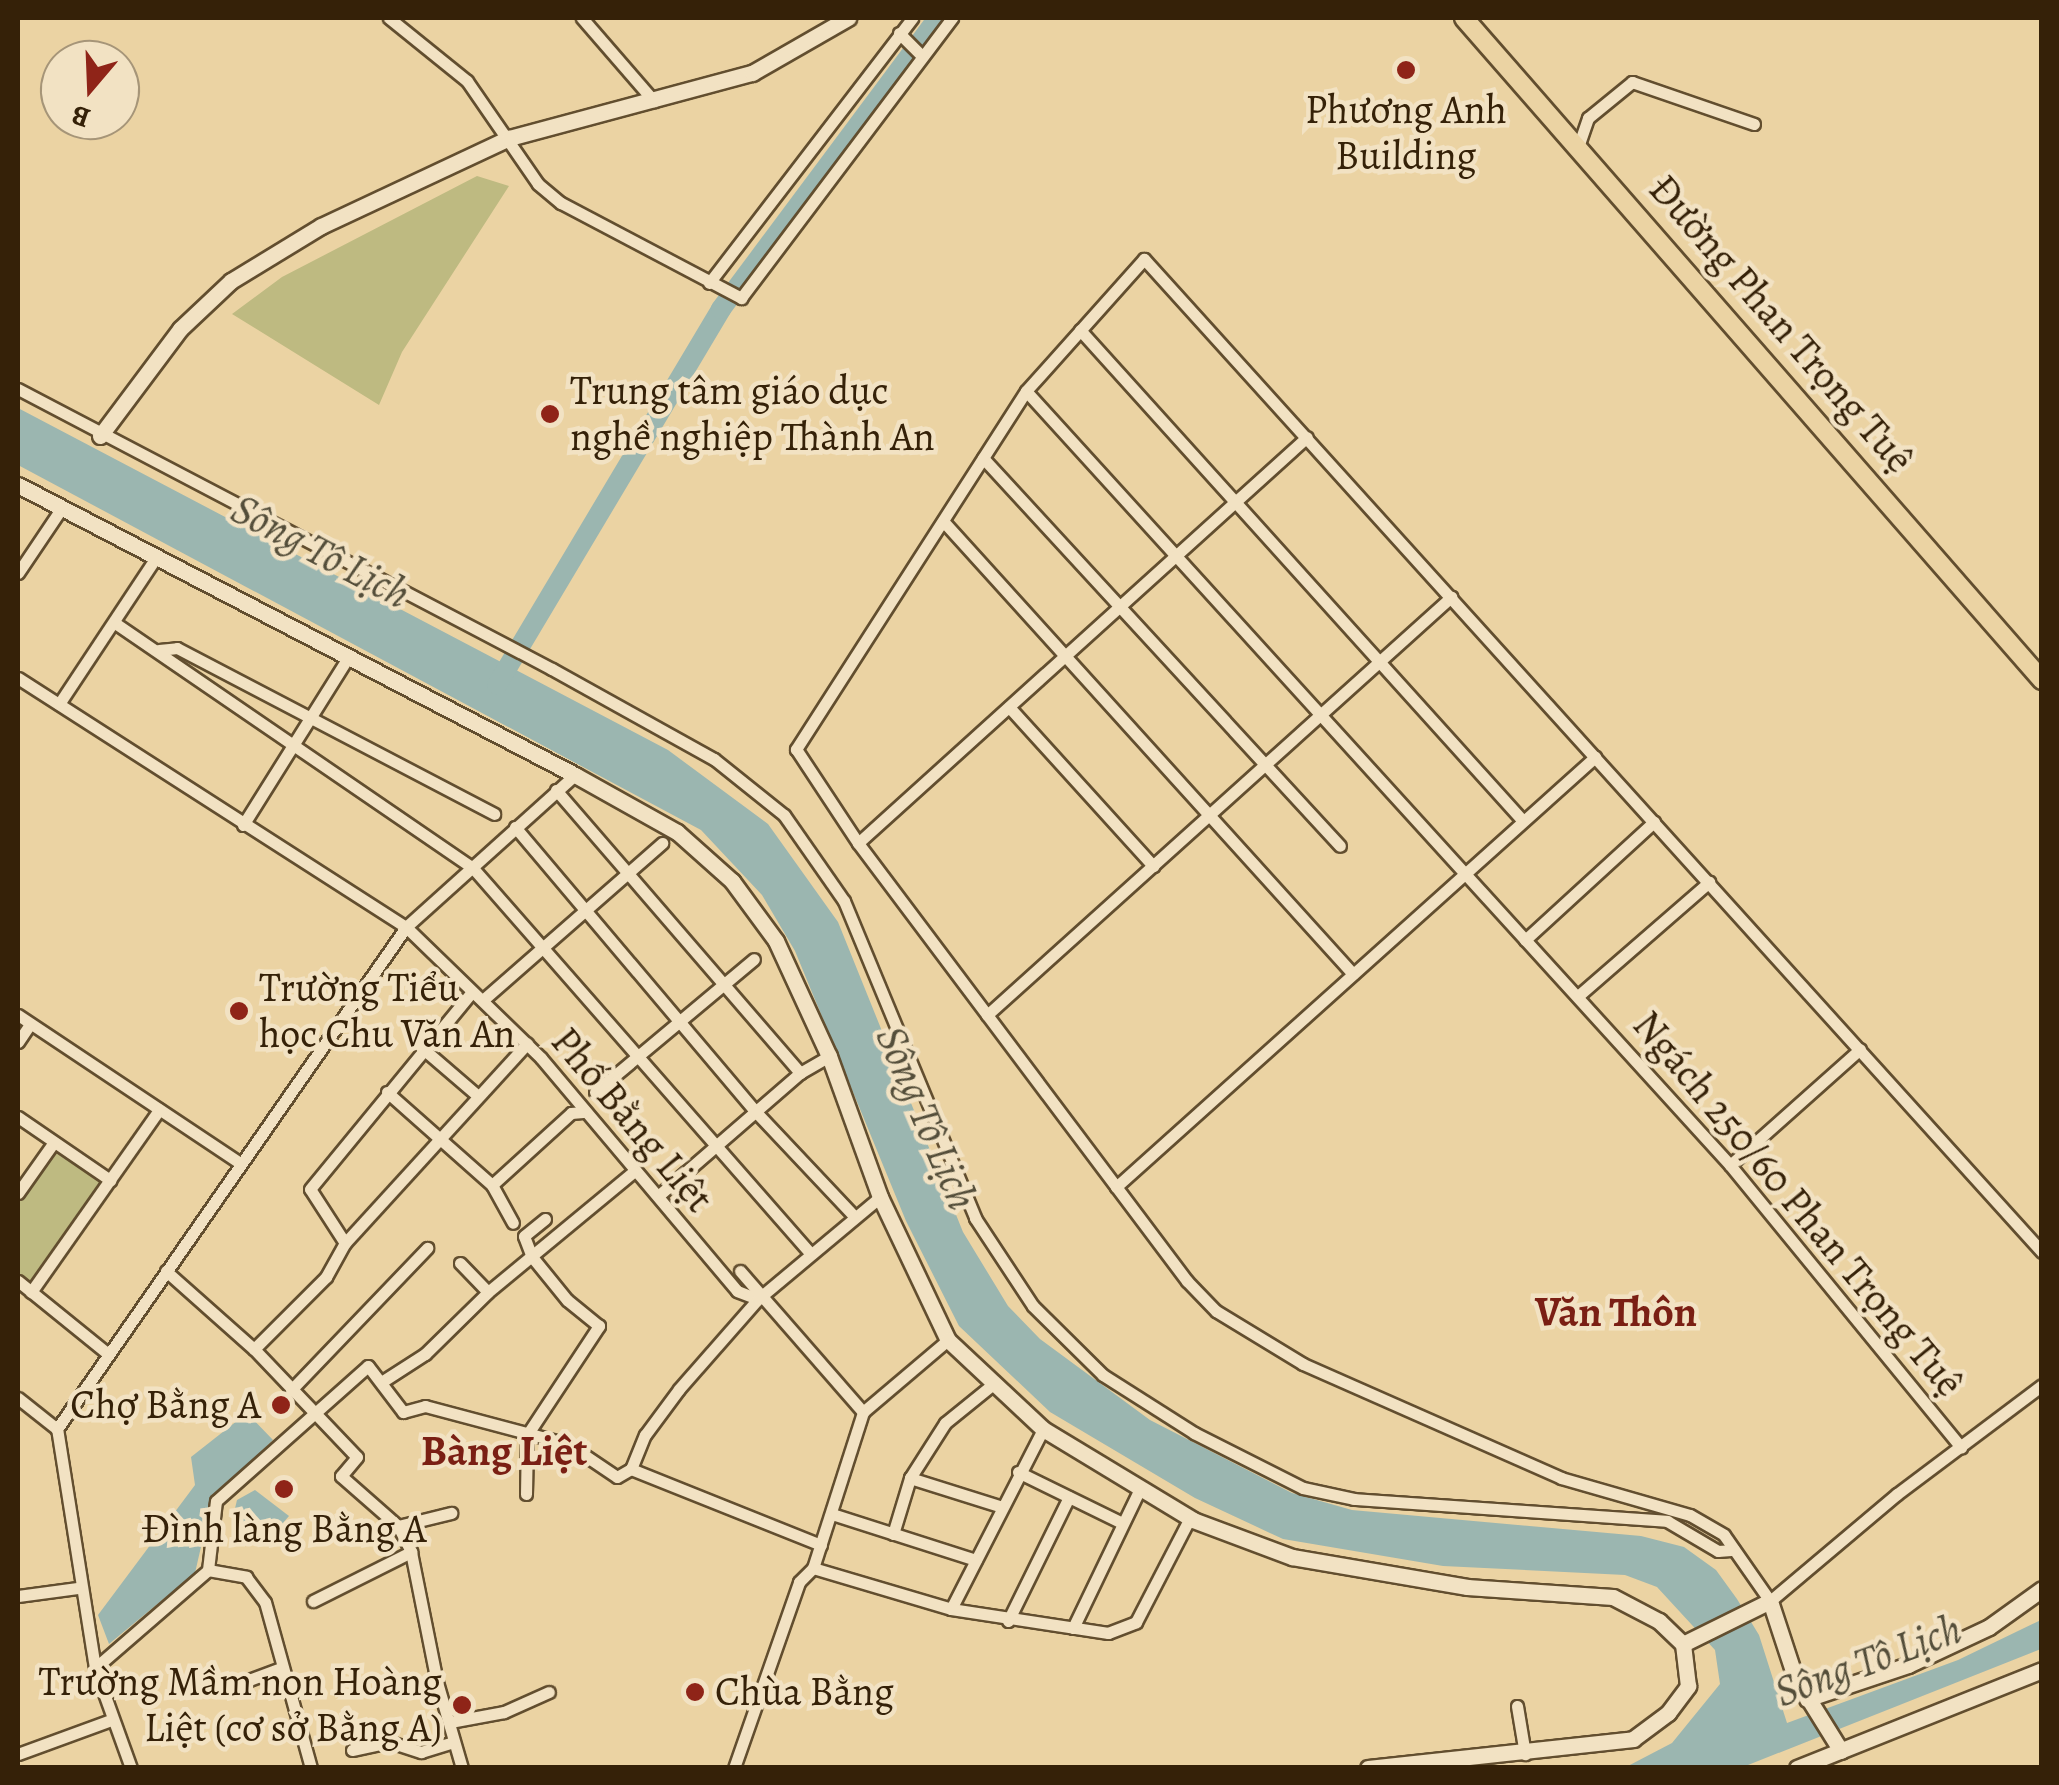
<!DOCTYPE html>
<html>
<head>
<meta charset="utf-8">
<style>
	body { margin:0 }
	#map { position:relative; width:2059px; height:1785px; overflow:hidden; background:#ebd3a3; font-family:Alegreya,serif }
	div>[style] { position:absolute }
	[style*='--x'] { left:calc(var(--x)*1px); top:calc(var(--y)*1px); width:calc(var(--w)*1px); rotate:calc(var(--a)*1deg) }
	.green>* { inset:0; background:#beba81 }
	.water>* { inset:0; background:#9bb6b0 }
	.river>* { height:20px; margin:-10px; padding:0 10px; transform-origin:10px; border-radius:10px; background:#9bb6b0 }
	.roads { filter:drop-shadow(2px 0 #624e2f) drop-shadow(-2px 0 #624e2f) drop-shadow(0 2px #624e2f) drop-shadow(0 -2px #624e2f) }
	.street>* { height:11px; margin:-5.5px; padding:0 5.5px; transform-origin:5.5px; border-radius:5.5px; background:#f2e2c3 }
	.secondary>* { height:15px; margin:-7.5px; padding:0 7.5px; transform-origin:7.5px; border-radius:7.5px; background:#f2e2c3 }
	.primary>* { height:18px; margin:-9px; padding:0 9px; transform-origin:9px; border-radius:9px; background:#ebd3a3 }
	.dots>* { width:28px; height:28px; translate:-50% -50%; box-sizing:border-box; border:5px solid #f2e2c3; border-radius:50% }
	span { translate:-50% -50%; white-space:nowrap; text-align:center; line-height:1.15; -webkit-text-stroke:9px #f2e2c3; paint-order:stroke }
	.poi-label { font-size:40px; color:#352108 }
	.left { translate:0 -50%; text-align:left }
	.right { translate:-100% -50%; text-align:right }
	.street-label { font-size:40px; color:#352108 }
	.water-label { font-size:42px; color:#544e3a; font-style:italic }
	.neighbourhood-label { font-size:42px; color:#7a1f14; font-weight:700 }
	.frame { position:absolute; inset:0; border:20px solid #352108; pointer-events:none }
	.north { position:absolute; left:40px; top:40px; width:100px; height:100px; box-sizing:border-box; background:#f2e2c3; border:2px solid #a69578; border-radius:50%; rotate:199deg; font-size:28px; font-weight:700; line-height:40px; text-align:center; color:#352108 }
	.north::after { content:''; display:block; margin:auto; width:35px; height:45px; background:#8f2418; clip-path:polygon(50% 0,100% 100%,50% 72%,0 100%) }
</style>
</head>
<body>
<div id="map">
	<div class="green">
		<i style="clip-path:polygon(477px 176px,509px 186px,402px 352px,379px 405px,232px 314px,282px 277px)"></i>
		<i style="clip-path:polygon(54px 1142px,110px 1180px,31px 1292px,18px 1281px,18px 1193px)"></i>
	</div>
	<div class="water">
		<i style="clip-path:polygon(18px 408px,668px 750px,768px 824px,838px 922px,963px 1232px,1008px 1306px,1040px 1339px,1150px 1420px,1292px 1493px,1352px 1510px,1641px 1536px,1684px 1547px,1716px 1570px,1737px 1599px,1759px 1635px,1787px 1723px,1958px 1660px,2041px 1620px,2041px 1649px,1743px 1767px,1626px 1767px,1672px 1743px,1720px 1684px,1715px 1650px,1657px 1587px,1625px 1575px,1443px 1566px,1283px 1539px,1195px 1498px,1050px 1412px,959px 1326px,906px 1221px,795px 951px,762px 895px,701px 830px,18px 465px)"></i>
		<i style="clip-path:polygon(247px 1413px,273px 1440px,212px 1499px,195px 1573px,109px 1644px,98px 1615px,195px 1485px,191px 1457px)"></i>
		<i style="clip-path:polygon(255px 1490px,289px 1516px,271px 1537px,232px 1521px,237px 1500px)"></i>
	</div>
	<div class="river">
		<i style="--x:497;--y:685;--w:438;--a:-59.2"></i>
		<i style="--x:721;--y:309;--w:363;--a:-53.3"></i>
	</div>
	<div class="roads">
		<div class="street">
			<i style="--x:389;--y:18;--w:100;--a:38.9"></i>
			<i style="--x:467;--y:81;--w:125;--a:55.4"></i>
			<i style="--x:538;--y:184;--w:30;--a:40"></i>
			<i style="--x:561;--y:203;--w:204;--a:27.8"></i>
			<i style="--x:741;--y:298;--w:351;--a:-53"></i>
			<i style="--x:582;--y:18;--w:110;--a:49.1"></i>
			<i style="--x:899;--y:33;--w:33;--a:45"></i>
			<i style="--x:1578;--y:147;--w:31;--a:-71"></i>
			<i style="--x:1588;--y:118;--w:57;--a:-39.3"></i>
			<i style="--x:1632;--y:82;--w:129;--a:19"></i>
			<i style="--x:709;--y:283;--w:334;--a:-52.5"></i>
			<i style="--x:1080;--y:330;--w:661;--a:47.94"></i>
			<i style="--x:18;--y:389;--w:603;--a:27.67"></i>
			<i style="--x:552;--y:669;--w:185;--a:29.1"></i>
			<i style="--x:714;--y:759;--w:90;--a:38.7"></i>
			<i style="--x:784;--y:815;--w:105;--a:55.1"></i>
			<i style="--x:844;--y:901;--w:343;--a:67.5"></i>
			<i style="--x:975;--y:1218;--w:105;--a:56.6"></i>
			<i style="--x:1033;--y:1306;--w:98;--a:44.6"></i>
			<i style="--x:1103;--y:1375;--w:108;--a:32.5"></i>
			<i style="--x:1194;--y:1433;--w:122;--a:26.8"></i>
			<i style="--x:1303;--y:1488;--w:52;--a:12.2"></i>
			<i style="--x:1354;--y:1499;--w:314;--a:4"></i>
			<i style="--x:1667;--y:1521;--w:59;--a:30.5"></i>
			<i style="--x:1718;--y:1551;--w:16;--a:-4"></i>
			<i style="--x:1026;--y:391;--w:1046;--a:47.71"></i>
			<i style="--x:1730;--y:1165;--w:365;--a:50.7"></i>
			<i style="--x:983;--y:458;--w:527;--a:47.38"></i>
			<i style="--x:943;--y:521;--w:611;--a:47.85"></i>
			<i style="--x:18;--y:573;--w:77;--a:-56.1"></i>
			<i style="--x:115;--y:623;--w:432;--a:34.4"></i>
			<i style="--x:472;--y:867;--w:513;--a:48.79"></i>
			<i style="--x:159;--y:650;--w:18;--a:-6"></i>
			<i style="--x:177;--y:648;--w:358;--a:27.6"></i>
			<i style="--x:18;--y:678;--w:461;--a:32.7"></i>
			<i style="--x:406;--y:927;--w:188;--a:44.1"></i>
			<i style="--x:541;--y:1058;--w:304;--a:49.9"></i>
			<i style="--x:737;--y:1291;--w:22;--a:21"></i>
			<i style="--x:59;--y:704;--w:178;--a:-56.5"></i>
			<i style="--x:1009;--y:707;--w:215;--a:47.8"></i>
			<i style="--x:556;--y:790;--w:374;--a:49.2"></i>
			<i style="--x:243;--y:825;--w:199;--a:-57.9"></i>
			<i style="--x:515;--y:827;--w:372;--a:49.8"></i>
			<i style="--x:755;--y:1111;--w:144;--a:46.7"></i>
			<i style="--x:858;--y:843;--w:605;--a:-42.12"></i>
			<i style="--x:1525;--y:940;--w:175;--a:-42.5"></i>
			<i style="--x:1578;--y:996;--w:174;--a:-41"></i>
			<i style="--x:484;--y:999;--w:237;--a:-41.2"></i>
			<i style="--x:18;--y:1015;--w:267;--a:33.7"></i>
			<i style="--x:987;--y:1015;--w:625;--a:-42.01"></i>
			<i style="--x:18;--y:1042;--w:22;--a:-56"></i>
			<i style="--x:421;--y:1047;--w:75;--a:40.7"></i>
			<i style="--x:387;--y:1092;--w:140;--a:41.5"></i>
			<i style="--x:492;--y:1185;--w:43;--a:61.1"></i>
			<i style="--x:595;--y:1092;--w:207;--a:-39.9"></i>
			<i style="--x:18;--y:1117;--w:112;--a:34.4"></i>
			<i style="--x:1730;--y:1165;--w:174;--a:-41.7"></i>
			<i style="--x:492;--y:1185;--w:107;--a:-42.3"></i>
			<i style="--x:571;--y:1113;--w:12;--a:-5"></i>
			<i style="--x:1116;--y:1187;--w:644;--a:-41.91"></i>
			<i style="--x:18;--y:1193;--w:62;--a:-54.8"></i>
			<i style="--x:658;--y:1196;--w:188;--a:-40.9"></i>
			<i style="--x:800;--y:1073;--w:34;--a:-30"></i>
			<i style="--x:345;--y:1243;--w:64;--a:-122.9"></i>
			<i style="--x:310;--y:1189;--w:255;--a:-50.6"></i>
			<i style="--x:2042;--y:1252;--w:1339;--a:-132.12"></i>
			<i style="--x:1144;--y:259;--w:177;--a:131.8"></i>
			<i style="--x:1026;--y:391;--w:426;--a:122.7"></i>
			<i style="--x:796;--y:749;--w:113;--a:56.6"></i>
			<i style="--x:858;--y:843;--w:548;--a:53.09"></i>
			<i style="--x:1187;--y:1281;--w:42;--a:46"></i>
			<i style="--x:1216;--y:1311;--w:102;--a:31.3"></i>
			<i style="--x:1303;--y:1364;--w:282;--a:23.8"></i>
			<i style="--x:1561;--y:1478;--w:134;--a:16"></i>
			<i style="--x:1690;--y:1515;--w:39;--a:30"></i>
			<i style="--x:1724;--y:1535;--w:80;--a:55.1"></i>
			<i style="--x:1770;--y:1601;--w:166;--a:-40.1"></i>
			<i style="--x:1897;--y:1494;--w:181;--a:-36.9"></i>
			<i style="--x:460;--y:1263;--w:40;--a:46"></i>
			<i style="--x:166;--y:1271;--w:118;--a:41.6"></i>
			<i style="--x:254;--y:1349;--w:149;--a:46.4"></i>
			<i style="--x:357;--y:1457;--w:25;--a:130"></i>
			<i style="--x:341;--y:1476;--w:76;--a:41.3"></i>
			<i style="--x:398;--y:1526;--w:29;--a:63"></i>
			<i style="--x:411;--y:1552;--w:133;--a:78.7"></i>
			<i style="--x:437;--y:1682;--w:90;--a:73.8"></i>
			<i style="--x:18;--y:1281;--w:116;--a:39"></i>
			<i style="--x:31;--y:1292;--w:223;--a:-54.9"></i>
			<i style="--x:254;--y:1349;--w:102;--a:-45"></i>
			<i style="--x:326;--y:1277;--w:39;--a:-61"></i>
			<i style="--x:345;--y:1243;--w:270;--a:-47.6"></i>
			<i style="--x:383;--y:1381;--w:50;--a:-32.7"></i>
			<i style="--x:425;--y:1354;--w:88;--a:-44.5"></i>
			<i style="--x:488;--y:1292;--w:188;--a:-39.6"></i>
			<i style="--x:291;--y:1390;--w:197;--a:-46.2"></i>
			<i style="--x:18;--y:1398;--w:50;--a:38.5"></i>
			<i style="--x:863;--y:1412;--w:111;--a:-40.3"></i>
			<i style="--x:527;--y:1435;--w:131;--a:-56.6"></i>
			<i style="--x:599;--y:1326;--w:41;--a:-140.9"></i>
			<i style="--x:567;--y:1300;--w:55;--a:-129.1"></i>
			<i style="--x:532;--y:1257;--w:22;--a:-111"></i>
			<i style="--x:524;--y:1236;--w:27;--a:-39"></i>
			<i style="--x:1018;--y:1472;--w:116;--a:26.1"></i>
			<i style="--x:910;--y:1478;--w:96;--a:17.5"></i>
			<i style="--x:526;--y:1494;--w:59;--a:-89"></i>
			<i style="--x:832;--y:1514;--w:151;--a:17.7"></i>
			<i style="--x:398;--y:1526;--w:55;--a:-13.8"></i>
			<i style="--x:893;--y:1534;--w:59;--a:-73.1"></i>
			<i style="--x:910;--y:1478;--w:65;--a:-57.5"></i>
			<i style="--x:945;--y:1423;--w:60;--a:-39"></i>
			<i style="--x:821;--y:1545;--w:205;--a:-158.2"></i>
			<i style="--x:631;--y:1469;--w:37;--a:-68"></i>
			<i style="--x:645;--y:1435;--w:57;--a:-53.5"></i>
			<i style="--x:679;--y:1389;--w:120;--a:-48.7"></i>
			<i style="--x:758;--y:1299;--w:159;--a:-39.9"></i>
			<i style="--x:813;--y:1568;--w:144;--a:16.5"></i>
			<i style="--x:951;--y:1609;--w:159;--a:8.7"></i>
			<i style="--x:1108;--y:1633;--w:30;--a:-21"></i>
			<i style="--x:1136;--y:1622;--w:117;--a:-62.6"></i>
			<i style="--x:208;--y:1570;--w:39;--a:10"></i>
			<i style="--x:246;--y:1577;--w:31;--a:53"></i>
			<i style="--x:265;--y:1602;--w:172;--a:74.5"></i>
			<i style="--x:18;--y:1596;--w:60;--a:-7.7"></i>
			<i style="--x:313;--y:1601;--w:110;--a:-26.6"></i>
			<i style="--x:951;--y:1609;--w:202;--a:-62.9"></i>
			<i style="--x:1008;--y:1621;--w:138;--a:-63.8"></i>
			<i style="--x:1073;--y:1628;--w:154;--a:-64.3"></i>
			<i style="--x:95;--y:1668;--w:150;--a:-40.9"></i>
			<i style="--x:208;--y:1570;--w:69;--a:-83.4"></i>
			<i style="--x:216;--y:1501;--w:203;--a:-41.6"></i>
			<i style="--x:368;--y:1366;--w:58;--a:52.7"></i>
			<i style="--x:403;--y:1412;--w:23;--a:-15"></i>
			<i style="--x:425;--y:1406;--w:148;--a:14.9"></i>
			<i style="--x:568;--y:1444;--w:59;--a:34"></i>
			<i style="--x:617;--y:1477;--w:16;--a:-30"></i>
			<i style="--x:241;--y:1683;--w:43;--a:-20.6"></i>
			<i style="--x:1517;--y:1706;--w:49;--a:80.5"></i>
			<i style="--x:450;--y:1722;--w:55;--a:-10.5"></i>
			<i style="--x:504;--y:1712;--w:49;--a:-24"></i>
			<i style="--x:352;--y:1750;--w:39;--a:-12"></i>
			<i style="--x:390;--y:1742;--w:33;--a:18"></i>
			<i style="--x:421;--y:1752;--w:34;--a:-17"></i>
			<i style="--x:18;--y:1754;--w:99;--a:-20.1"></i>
			<i style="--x:131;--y:1768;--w:106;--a:-109.8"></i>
			<i style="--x:95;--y:1668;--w:242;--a:-99"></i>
			<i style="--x:57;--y:1429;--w:611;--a:-55.19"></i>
			<i style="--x:406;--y:927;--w:227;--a:-42"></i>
			<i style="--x:734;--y:1768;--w:197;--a:-70.7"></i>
			<i style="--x:799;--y:1582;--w:20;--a:-45"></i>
			<i style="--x:813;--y:1568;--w:164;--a:-72.2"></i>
			<i style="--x:863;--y:1412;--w:187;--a:-131.1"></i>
		</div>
		<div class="secondary">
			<i style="--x:100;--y:436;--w:134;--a:-53.2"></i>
			<i style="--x:180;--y:329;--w:70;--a:-43.3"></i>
			<i style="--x:231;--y:281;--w:105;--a:-31.4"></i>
			<i style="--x:321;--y:226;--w:208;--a:-25.1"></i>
			<i style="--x:509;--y:138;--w:252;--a:-15"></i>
			<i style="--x:752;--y:73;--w:111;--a:-29.8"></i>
			<i style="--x:18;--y:485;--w:628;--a:27.5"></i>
			<i style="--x:575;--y:775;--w:117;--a:29.2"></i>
			<i style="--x:677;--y:832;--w:74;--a:41.7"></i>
			<i style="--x:732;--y:881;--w:74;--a:53.7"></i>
			<i style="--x:776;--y:941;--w:127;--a:65.3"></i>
			<i style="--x:829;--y:1056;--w:150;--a:70.1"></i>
			<i style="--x:880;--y:1197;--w:158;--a:64.6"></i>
			<i style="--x:948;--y:1340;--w:130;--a:43.1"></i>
			<i style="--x:1043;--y:1429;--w:175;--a:31.2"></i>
			<i style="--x:1193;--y:1520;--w:106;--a:20.5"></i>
			<i style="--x:1292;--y:1557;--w:178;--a:9.7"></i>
			<i style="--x:1467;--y:1587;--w:146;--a:3.9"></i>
			<i style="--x:1613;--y:1597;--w:52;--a:27.6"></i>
			<i style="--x:1659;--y:1621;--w:33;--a:44"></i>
			<i style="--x:1683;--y:1644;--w:97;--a:-26.3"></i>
			<i style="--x:1770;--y:1601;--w:80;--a:71.8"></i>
			<i style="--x:1795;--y:1677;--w:87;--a:58.1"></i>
			<i style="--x:1807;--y:1699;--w:107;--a:-18.6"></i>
			<i style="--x:1908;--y:1665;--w:89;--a:-25.1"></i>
			<i style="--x:1989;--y:1627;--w:65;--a:-35.6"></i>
			<i style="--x:1368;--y:1768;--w:267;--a:-6.2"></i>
			<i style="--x:1633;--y:1739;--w:44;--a:-36.6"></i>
			<i style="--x:1668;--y:1713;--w:34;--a:-53"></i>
			<i style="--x:1688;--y:1686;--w:42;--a:-96.8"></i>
			<i style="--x:1797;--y:1768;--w:264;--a:-21.8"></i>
		</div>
		<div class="primary">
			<i style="--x:1464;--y:18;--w:879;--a:48.88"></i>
		</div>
	</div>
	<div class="dots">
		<i style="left:1406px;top:70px;background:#8f2418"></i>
		<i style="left:550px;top:414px;background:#8f2418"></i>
		<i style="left:239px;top:1011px;background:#8f2418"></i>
		<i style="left:281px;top:1405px;background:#8f2418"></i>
		<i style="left:284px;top:1489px;background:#8f2418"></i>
		<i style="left:695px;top:1692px;background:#8f2418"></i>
		<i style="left:462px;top:1705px;background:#8f2418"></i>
	</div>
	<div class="poi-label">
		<span style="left:1406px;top:133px">Phương Anh<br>Building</span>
		<span class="left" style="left:570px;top:414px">Trung tâm giáo dục<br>nghề nghiệp Thành An</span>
		<span class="left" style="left:259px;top:1011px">Trường Tiểu<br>học Chu Văn An</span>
		<span class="right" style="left:261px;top:1405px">Chợ Bằng A</span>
		<span style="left:284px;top:1529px">Đình làng Bằng A</span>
		<span class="right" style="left:442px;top:1705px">Trường Mầm non Hoàng<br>Liệt (cơ sở Bằng A)</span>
		<span class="left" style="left:715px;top:1692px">Chùa Bằng</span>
	</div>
	<div class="street-label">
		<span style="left:1781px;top:324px;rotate:49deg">Đường Phan Trọng Tuệ</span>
		<span style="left:632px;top:1120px;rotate:50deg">Phố Bằng Liệt</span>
		<span style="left:1798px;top:1204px;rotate:50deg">Ngách 250/60 Phan Trọng Tuệ</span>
	</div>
	<div class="water-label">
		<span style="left:321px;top:551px;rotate:28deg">Sông Tô Lịch</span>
		<span style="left:927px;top:1118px;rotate:67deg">Sông Tô Lịch</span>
		<span style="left:1868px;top:1660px;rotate:-20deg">Sông Tô Lịch</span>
	</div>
	<div class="neighbourhood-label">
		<span style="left:1616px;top:1312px">Văn Thôn</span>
		<span style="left:504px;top:1451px">Bàng Liệt</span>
	</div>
	<div class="frame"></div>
	<div class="north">B</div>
</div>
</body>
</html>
